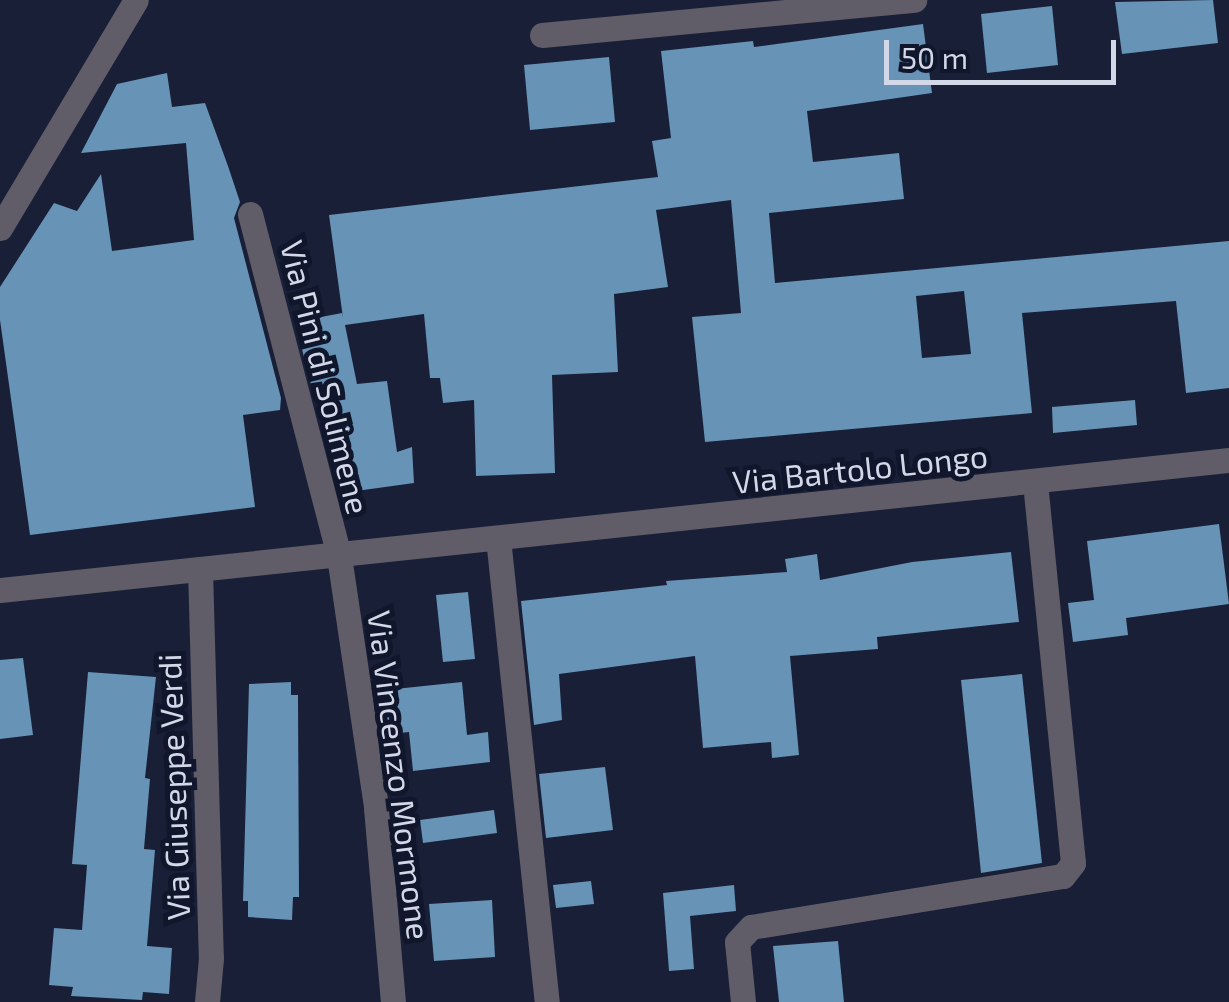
<!DOCTYPE html>
<html>
<head>
<meta charset="utf-8">
<style>
	body { margin:0 }
	#map { position:relative; width:1229px; height:1002px; overflow:hidden; background:#181f36; font-family:"Exo 2",sans-serif }
	div>[style] { position:absolute }
	[style*='--x'] { left:calc(var(--x)*1px); top:calc(var(--y)*1px); width:calc(var(--w)*1px); rotate:calc(var(--a)*1deg) }
	.building>* { inset:0; background:#6693b6 }
	.minor>* { height:25px; margin:-12.5px; padding:0 12.5px; transform-origin:12.5px; border-radius:12.5px; background:#605d69 }
	span { translate:-50% -50%; white-space:nowrap; text-align:center; line-height:1.15; -webkit-text-stroke:10px #10162b; paint-order:stroke }
	.street-label { font-size:32px; color:#d3d8e8 }
	.scale { position:absolute; left:884px; top:40px; width:232px; height:45px; box-sizing:border-box; border:5px solid #d3d8e8; border-top:0; padding-left:12px; font-size:30px; line-height:35px; white-space:nowrap; color:#d3d8e8; -webkit-text-stroke:8px #10162b; paint-order:stroke }
</style>
</head>
<body>
<div id="map">
	<div class="building">
		<i style="clip-path:polygon(1213px 0,1218px 43px,1122px 54px,1115px 2px)"></i>
		<i style="clip-path:polygon(1052px 6px,1058px 65px,987px 73px,981px 14px)"></i>
		<i style="clip-path:polygon(evenodd,923px 24px,932px 93px,807px 111px,813px 162px,899px 153px,904px 199px,769px 213px,775px 283px,1229px 241px,1229px 388px,1186px 393px,1176px 301px,1022px 313px,1032px 413px,705px 442px,692px 317px,741px 313px,731px 200px,656px 210px,668px 287px,614px 294px,618px 372px,552px 375px,555px 473px,476px 476px,474px 400px,443px 403px,440px 378px,430px 378px,424px 314px,345px 325px,357px 384px,387px 381px,397px 452px,412px 447px,414px 483px,349px 492px,332px 388px,313px 392px,295px 322px,342px 313px,343px 318px,329px 215px,658px 177px,652px 141px,671px 138px,661px 51px,753px 41px,754px 47px,923px 24px,964px 291px,971px 354px,922px 358px,916px 296px,964px 291px)"></i>
		<i style="clip-path:polygon(609px 57px,615px 122px,530px 130px,524px 65px)"></i>
		<i style="clip-path:polygon(167px 73px,172px 107px,205px 103px,228px 166px,240px 202px,234px 218px,281px 398px,280px 410px,243px 415px,255px 507px,30px 535px,0 320px,0 287px,54px 203px,77px 211px,101px 174px,112px 251px,194px 240px,186px 143px,81px 153px,117px 84px)"></i>
		<i style="clip-path:polygon(1135px 400px,1137px 425px,1053px 433px,1052px 407px)"></i>
		<i style="clip-path:polygon(1219px 524px,1229px 604px,1126px 618px,1128px 635px,1073px 642px,1068px 603px,1094px 600px,1087px 541px)"></i>
		<i style="clip-path:polygon(1011px 552px,1019px 622px,877px 637px,878px 649px,790px 656px,799px 755px,772px 758px,771px 742px,703px 748px,695px 656px,559px 674px,562px 720px,534px 725px,521px 601px,667px 585px,666px 581px,787px 572px,785px 559px,817px 554px,820px 580px,912px 562px)"></i>
		<i style="clip-path:polygon(468px 592px,475px 659px,443px 662px,436px 595px)"></i>
		<i style="clip-path:polygon(23px 658px,33px 735px,0 739px,0 660px)"></i>
		<i style="clip-path:polygon(88px 672px,156px 677px,145px 778px,150px 779px,144px 849px,155px 850px,147px 946px,172px 948px,169px 994px,143px 992px,142px 1000px,71px 996px,73px 987px,49px 985px,54px 928px,82px 930px,87px 865px,72px 864px)"></i>
		<i style="clip-path:polygon(1022px 674px,1042px 863px,981px 873px,961px 680px)"></i>
		<i style="clip-path:polygon(291px 682px,291px 695px,298px 695px,299px 897px,293px 897px,292px 920px,248px 917px,248px 901px,243px 901px,249px 684px)"></i>
		<i style="clip-path:polygon(462px 682px,467px 735px,488px 732px,490px 762px,413px 771px,409px 732px,382px 735px,376px 691px)"></i>
		<i style="clip-path:polygon(605px 767px,613px 830px,546px 838px,539px 774px)"></i>
		<i style="clip-path:polygon(494px 810px,497px 833px,423px 843px,420px 820px)"></i>
		<i style="clip-path:polygon(591px 881px,594px 904px,556px 908px,553px 885px)"></i>
		<i style="clip-path:polygon(734px 885px,736px 911px,690px 916px,694px 969px,669px 971px,663px 893px)"></i>
		<i style="clip-path:polygon(492px 900px,495px 957px,434px 961px,429px 904px)"></i>
		<i style="clip-path:polygon(838px 941px,844px 1002px,779px 1002px,773px 946px)"></i>
	</div>
	<div class="minor">
		<i style="--x:542;--y:35;--w:374;--a:-5.4"></i>
		<i style="--x:250;--y:214;--w:353;--a:75.4"></i>
		<i style="--x:339;--y:556;--w:255;--a:81.6"></i>
		<i style="--x:376;--y:808;--w:195;--a:85"></i>
		<i style="--x:0;--y:228;--w:265;--a:-59.2"></i>
		<i style="--x:498;--y:538;--w:467;--a:84"></i>
		<i style="--x:200;--y:569;--w:389;--a:88.4"></i>
		<i style="--x:211;--y:958;--w:44;--a:95.2"></i>
		<i style="--x:0;--y:590;--w:1236;--a:-6.04"></i>
		<i style="--x:743;--y:1002;--w:60;--a:-95.7"></i>
		<i style="--x:737;--y:942;--w:21;--a:-47"></i>
		<i style="--x:751;--y:927;--w:316;--a:-9.3"></i>
		<i style="--x:1063;--y:876;--w:16;--a:-52"></i>
		<i style="--x:1073;--y:863;--w:382;--a:-95.7"></i>
	</div>
	<div class="street-label">
		<span style="left:326px;top:377px;rotate:76deg">Via Pini di Solimene</span>
		<span style="left:860px;top:468px;rotate:-6deg">Via Bartolo Longo</span>
		<span style="left:400px;top:775px;rotate:83deg">Via Vincenzo Mormone</span>
		<span style="left:173px;top:787px;rotate:-92deg">Via Giuseppe Verdi</span>
	</div>
	<div class="scale">50 m</div>
</div>
</body>
</html>
